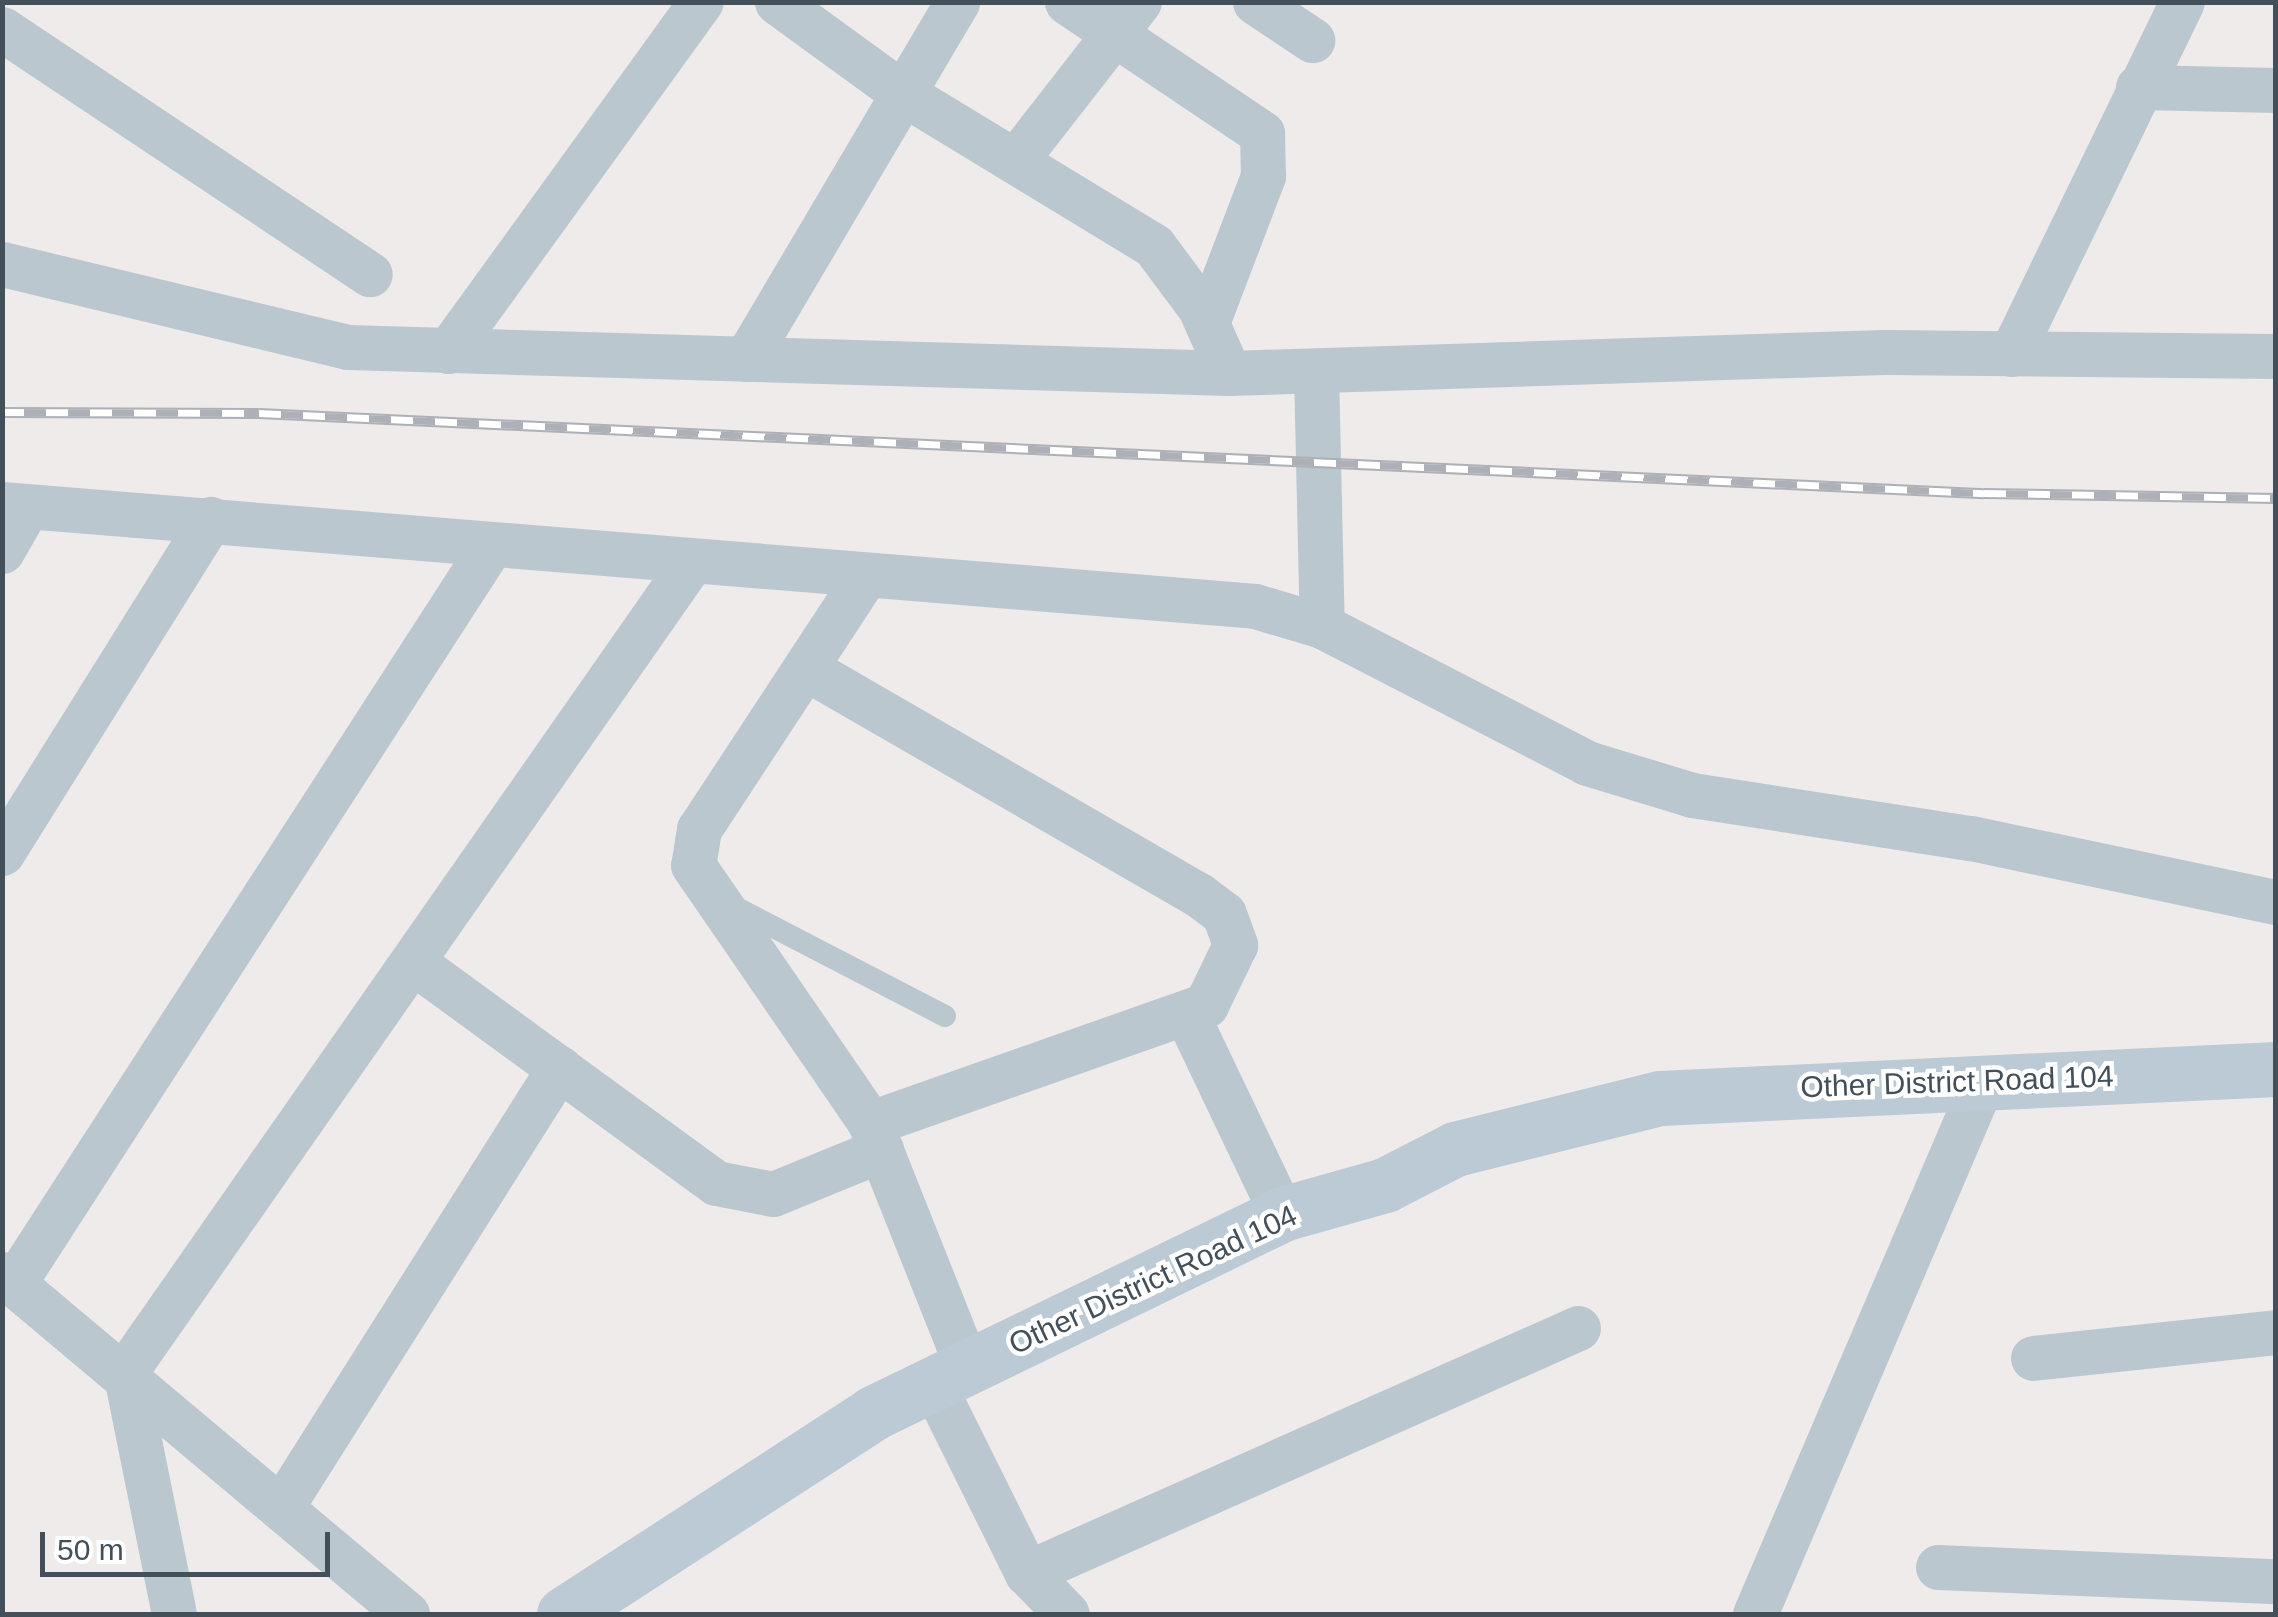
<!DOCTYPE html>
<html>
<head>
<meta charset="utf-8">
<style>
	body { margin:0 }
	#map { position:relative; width:2278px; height:1617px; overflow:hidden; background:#efebeb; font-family:Arial,sans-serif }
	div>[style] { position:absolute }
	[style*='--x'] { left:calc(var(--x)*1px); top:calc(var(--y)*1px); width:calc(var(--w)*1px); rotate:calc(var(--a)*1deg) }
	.lane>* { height:22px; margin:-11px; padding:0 11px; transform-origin:11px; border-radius:11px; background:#bbc7cf }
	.street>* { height:45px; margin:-22.5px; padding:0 22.5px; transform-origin:22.5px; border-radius:22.5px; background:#bbc7cf }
	.secondary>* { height:55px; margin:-27.5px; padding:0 27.5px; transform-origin:27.5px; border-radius:27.5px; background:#bccad6 }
	.rail>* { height:11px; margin-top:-5.5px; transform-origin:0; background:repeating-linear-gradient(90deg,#fff 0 22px,#adb1b7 0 44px); box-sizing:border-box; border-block:2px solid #adb1b7 }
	span { translate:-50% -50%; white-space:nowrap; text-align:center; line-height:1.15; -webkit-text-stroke:9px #fff; paint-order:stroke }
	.street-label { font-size:30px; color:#43505a }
	.frame { position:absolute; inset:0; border:5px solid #43505a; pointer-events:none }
	.scale { position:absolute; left:40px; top:1532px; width:290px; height:45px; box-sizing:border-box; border:5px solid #43505a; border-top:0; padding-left:12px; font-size:30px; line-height:35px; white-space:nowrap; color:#43505a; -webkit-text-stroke:8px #fff; paint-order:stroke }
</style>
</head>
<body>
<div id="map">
	<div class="lane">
		<i style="--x:731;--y:905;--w:241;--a:27.4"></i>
	</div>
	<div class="street">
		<i style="--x:777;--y:2;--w:153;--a:36"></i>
		<i style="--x:901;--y:92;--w:296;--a:31.3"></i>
		<i style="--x:1154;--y:246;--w:77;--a:53.4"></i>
		<i style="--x:1200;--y:308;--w:71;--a:66"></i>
		<i style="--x:1067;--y:2;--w:235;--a:33.9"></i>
		<i style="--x:1262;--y:133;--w:43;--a:88.7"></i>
		<i style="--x:1263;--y:176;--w:157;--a:110.9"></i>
		<i style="--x:1255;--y:2;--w:69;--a:33.7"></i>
		<i style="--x:2;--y:29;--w:442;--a:33.7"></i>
		<i style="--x:2138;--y:87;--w:138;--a:1.2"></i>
		<i style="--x:1015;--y:161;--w:202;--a:-52.1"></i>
		<i style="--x:2;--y:264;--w:356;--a:13.5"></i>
		<i style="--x:348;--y:347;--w:881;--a:1.69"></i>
		<i style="--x:1229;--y:373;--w:655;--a:-1.84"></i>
		<i style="--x:1884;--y:352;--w:392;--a:0.6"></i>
		<i style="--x:448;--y:351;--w:431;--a:-54.1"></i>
		<i style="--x:2011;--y:354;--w:391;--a:-64.1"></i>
		<i style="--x:746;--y:359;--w:415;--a:-59.4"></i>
		<i style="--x:1316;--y:371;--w:255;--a:88.7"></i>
		<i style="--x:2;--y:504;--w:1257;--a:4.65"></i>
		<i style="--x:1255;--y:606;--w:70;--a:16.6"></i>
		<i style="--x:1322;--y:626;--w:298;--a:27.3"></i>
		<i style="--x:1587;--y:763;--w:110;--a:16.9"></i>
		<i style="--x:1692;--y:795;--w:282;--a:8.8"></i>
		<i style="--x:1971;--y:838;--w:312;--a:11.9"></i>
		<i style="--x:2;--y:551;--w:51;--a:-60.4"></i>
		<i style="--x:866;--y:575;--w:304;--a:123.3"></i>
		<i style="--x:699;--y:829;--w:36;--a:99"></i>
		<i style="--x:693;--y:865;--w:313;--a:55.5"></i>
		<i style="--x:870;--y:1123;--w:263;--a:68.3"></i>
		<i style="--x:809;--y:670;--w:450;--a:30"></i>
		<i style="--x:1199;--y:895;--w:31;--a:37"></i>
		<i style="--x:1224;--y:914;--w:33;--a:70"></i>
		<i style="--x:1235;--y:945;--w:67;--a:115.8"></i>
		<i style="--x:1206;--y:1005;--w:356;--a:160.6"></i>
		<i style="--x:2;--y:853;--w:394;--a:-58"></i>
		<i style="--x:413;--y:962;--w:375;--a:36.1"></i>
		<i style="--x:716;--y:1183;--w:58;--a:10.9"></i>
		<i style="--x:773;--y:1194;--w:117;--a:-22.2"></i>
		<i style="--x:1186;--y:1013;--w:223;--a:64.5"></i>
		<i style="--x:2;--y:1274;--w:529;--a:40.01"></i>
		<i style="--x:14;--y:1283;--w:877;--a:-57.11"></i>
		<i style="--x:2033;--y:1358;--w:244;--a:-6.1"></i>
		<i style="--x:933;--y:1384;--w:211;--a:63.6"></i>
		<i style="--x:1027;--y:1573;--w:57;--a:45.7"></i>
		<i style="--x:284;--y:1503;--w:515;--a:-57.7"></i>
		<i style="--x:1938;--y:1567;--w:338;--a:2.4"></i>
		<i style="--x:1027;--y:1573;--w:603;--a:-23.97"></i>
		<i style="--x:174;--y:1614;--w:247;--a:-101.4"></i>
		<i style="--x:125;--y:1372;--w:990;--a:-55.04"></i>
		<i style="--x:1755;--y:1614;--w:580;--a:-66.84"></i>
	</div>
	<div class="secondary">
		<i style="--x:564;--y:1614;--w:369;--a:-33"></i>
		<i style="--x:873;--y:1413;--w:455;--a:-25.9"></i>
		<i style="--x:1282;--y:1214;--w:107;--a:-15.7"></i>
		<i style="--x:1385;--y:1185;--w:79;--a:-27.2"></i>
		<i style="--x:1455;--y:1149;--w:211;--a:-14"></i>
		<i style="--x:1660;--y:1098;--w:617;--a:-2.7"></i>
	</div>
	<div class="rail">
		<i style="--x:2;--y:412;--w:257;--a:0.2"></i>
		<i style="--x:259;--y:413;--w:1727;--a:2.66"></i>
		<i style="--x:1984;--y:493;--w:292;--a:1"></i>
	</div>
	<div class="street-label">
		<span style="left:1957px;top:1082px;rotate:-2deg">Other District Road 104</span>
		<span style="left:1153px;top:1280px;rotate:-25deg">Other District Road 104</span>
	</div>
	<div class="frame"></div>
	<div class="scale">50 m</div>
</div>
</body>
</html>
